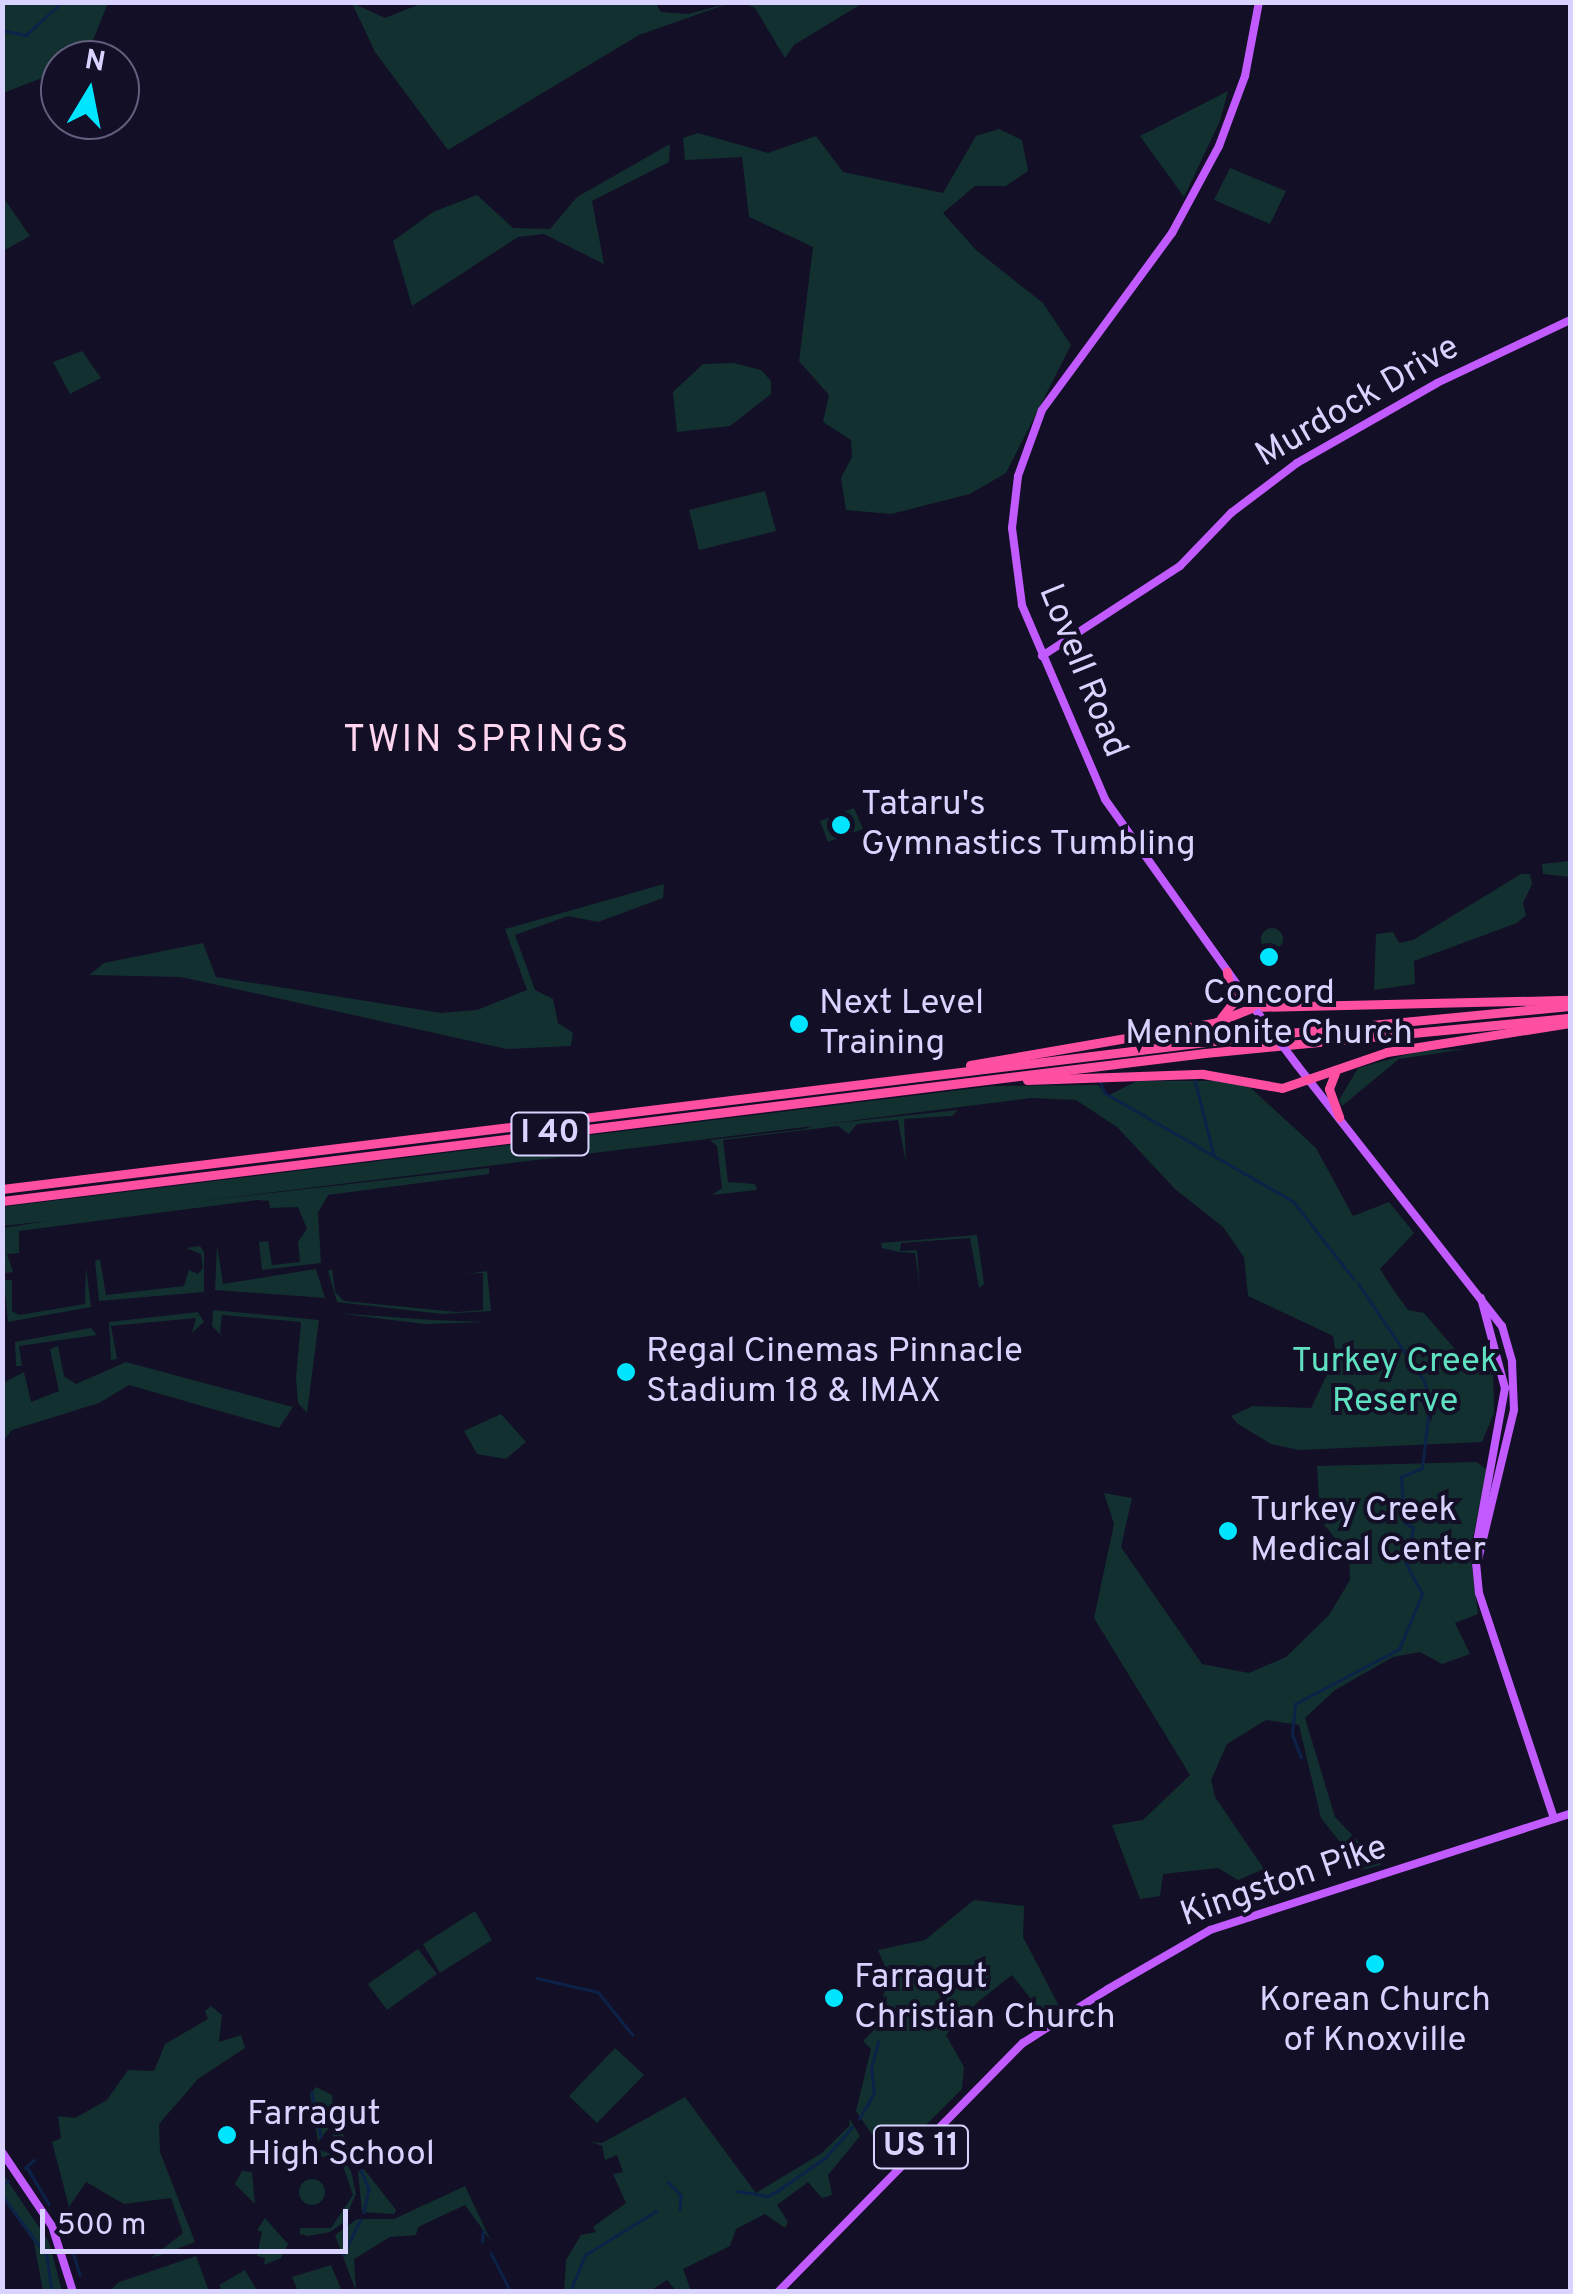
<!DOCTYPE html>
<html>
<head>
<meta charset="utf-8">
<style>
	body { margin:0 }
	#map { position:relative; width:1573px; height:2294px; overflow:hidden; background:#130f26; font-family:Overpass,sans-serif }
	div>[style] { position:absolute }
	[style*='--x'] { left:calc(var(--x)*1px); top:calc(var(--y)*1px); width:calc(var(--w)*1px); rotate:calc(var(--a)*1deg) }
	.green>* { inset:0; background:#12302f }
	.round { border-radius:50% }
	.stream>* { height:2.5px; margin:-1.25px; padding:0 1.25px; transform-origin:1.25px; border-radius:1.25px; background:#0c2248 }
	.major>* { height:8px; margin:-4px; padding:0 4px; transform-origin:4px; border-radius:4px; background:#c25bff }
	.highway>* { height:9px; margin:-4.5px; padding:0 4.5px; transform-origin:4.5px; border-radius:4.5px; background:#ff4fa3 }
	.major-bridge>* { height:8px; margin:-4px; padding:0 4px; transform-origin:4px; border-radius:4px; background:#c25bff }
	.dots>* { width:28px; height:28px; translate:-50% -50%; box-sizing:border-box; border:5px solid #130f26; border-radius:50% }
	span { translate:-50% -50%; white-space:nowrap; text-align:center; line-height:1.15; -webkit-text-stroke:8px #130f26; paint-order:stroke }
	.shield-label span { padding:2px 8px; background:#130f26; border:2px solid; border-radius:8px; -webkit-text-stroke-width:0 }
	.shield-label { font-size:32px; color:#d9d4ff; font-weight:700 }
	.street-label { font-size:35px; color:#d9d4ff }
	.poi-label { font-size:35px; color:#d9d4ff }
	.left { translate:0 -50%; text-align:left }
	.park-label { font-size:35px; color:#5fe0c0 }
	.neighbourhood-label { font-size:38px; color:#ffd6f0; letter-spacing:2.5px }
	.frame { position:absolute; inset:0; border:5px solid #d9d4ff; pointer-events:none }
	.north { position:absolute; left:40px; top:40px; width:100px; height:100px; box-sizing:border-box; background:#130f26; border:2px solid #625e7d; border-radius:50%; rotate:10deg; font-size:28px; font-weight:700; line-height:40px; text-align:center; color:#d9d4ff }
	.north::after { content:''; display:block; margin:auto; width:35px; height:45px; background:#00e5ff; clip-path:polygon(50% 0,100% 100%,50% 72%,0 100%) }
	.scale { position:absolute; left:40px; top:2209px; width:308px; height:45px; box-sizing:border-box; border:5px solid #d9d4ff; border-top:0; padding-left:12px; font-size:30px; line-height:35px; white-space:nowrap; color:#d9d4ff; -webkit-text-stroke:8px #130f26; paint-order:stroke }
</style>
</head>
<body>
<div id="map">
	<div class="green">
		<i style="clip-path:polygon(3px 2px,107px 2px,108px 3px,85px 60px,60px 60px,60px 71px,3px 93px)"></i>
		<i style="clip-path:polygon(425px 2px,655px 2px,661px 12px,688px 14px,730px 3px,639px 35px,448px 150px,375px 52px,352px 3px,385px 18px)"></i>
		<i style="clip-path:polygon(744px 3px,863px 2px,863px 3px,794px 45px,785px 58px,755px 8px)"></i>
		<i style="clip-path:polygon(1228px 91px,1220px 121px,1184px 197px,1140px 136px)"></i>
		<i style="clip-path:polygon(999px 129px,1022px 140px,1028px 171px,1006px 186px,975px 186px,943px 213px,976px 250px,1043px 303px,1071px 345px,1006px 473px,970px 494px,891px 514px,846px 510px,841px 478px,852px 457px,851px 440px,823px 422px,829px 395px,799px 361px,813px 247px,749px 217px,742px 157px,685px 160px,683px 138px,698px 133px,768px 153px,816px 136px,843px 172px,943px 193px,976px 136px)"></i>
		<i style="clip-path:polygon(670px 144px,669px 162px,592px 201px,604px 264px,544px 234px,518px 237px,412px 306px,393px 241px,433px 212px,477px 195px,513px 228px,550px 229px,577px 197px)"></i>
		<i style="clip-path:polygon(1230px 168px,1286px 191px,1270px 224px,1214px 200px)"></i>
		<i style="clip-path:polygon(3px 197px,30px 236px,3px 251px,2px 251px)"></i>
		<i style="clip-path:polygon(82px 351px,101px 378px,70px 394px,53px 362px)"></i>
		<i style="clip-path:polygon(734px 363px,761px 370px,771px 381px,771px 394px,730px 426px,677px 432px,673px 392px,703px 364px)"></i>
		<i style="clip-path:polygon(765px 491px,776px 531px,699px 550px,689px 510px)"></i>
		<i style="clip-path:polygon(854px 808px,863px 829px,828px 842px,820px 821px)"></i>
		<i style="clip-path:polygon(1570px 861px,1570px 877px,1543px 874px,1542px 864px)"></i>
		<i style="clip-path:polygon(1521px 874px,1530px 874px,1532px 884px,1523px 903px,1526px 915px,1517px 923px,1414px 961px,1415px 984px,1374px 990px,1376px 934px,1393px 932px,1399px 943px,1413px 940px)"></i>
		<i style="clip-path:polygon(664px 884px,663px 898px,598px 922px,568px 916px,515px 935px,535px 990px,553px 999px,558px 1023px,573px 1033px,571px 1046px,507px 1049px,181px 977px,89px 975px,104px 963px,203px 943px,216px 977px,441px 1013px,477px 1010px,527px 990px,505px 929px)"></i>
		<i class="round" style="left:1261px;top:928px;width:22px;height:22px"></i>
		<i style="clip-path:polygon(1466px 1049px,1399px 1059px,1342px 1106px,1339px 1100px,1358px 1068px,1420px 1051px)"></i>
		<i style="clip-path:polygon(1137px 1081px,1222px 1081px,1251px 1088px,1316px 1148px,1353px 1216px,1389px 1202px,1414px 1233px,1380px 1269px,1395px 1292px,1408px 1310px,1424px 1313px,1465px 1361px,1493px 1362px,1494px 1413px,1482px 1442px,1299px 1450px,1271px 1444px,1238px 1424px,1231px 1416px,1253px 1406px,1311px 1408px,1336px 1356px,1333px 1336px,1248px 1296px,1244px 1257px,1223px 1227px,1175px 1189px,1117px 1127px,1076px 1100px,1032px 1098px,817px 1125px,958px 1110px,952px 1116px,904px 1119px,906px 1163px,898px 1120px,857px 1124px,849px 1134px,838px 1126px,723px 1140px,728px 1182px,755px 1184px,757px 1190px,712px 1195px,722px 1188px,717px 1146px,710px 1140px,805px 1129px,813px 1126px,201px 1201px,489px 1168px,489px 1174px,328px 1195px,318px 1213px,321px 1263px,262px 1270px,259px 1242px,268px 1241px,272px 1265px,300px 1262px,298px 1242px,307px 1229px,298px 1207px,270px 1208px,269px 1201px,257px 1200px,19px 1231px,19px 1253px,7px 1254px,13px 1272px,6px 1273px,3px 1263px,3px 1228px,48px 1221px,3px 1226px,2px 1207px,993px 1086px,1098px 1085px,1107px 1096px)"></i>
		<i style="clip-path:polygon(977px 1235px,984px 1284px,979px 1288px,970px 1238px,901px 1243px,900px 1251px,917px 1250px,920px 1287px,915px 1253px,899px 1252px,882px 1248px,881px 1243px)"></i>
		<i style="clip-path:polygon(217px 1245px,223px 1284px,316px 1269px,325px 1298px,215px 1290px)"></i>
		<i style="clip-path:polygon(200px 1246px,204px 1252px,204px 1292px,99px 1301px,95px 1261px,100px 1259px,106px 1295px,184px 1286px,189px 1270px,198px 1274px,203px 1268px,201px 1254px,186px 1248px)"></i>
		<i style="clip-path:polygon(86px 1267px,91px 1307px,8px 1322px,4px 1280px,12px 1280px,12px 1311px,19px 1315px,85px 1304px)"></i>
		<i style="clip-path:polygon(332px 1269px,335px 1292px,344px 1301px,457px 1312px,483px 1310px,483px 1273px,466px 1274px,487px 1271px,491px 1311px,442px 1314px,337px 1302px,328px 1271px)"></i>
		<i style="clip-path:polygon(213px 1310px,319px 1320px,307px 1413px,298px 1403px,296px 1377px,301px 1322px,222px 1315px,220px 1333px,227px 1341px,212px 1326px)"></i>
		<i style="clip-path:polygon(198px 1312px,204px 1322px,192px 1333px,196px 1318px,111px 1326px,117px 1359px,111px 1360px,109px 1322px)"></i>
		<i style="clip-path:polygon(336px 1313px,432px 1320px,487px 1322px,424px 1324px)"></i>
		<i style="clip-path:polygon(91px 1328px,97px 1335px,19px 1346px,22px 1366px,16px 1366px,15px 1342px)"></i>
		<i style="clip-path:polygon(58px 1346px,64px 1376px,76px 1384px,126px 1362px,293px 1407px,279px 1428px,129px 1385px,99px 1403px,12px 1430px,3px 1441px,3px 1383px,24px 1372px,31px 1402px,59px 1391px,50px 1349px)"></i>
		<i style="clip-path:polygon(501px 1414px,526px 1442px,506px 1459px,477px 1454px,464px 1431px)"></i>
		<i style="clip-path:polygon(1477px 1462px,1487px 1470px,1470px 1552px,1478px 1614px,1455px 1623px,1470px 1654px,1442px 1664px,1420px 1652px,1393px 1657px,1335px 1690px,1305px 1718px,1335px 1817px,1381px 1865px,1362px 1870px,1321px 1818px,1299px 1725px,1266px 1720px,1227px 1744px,1211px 1780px,1215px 1797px,1264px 1869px,1238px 1880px,1218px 1868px,1163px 1874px,1160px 1896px,1140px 1899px,1112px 1825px,1143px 1820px,1190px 1775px,1094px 1618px,1114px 1524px,1104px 1493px,1132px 1498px,1121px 1547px,1202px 1664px,1249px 1673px,1286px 1657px,1329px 1615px,1350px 1580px,1349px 1555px,1320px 1520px,1317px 1466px)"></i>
		<i style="clip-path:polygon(974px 1900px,1024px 1906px,1023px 1937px,1060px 2008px,1045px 2017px,1012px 1975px,979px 2001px,946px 2035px,964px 2067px,962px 2089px,890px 2161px,856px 2111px,871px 2049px,863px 2041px,874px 2030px,889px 1976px,878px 1950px,925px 1940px)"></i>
		<i style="clip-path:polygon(475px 1911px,492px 1940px,440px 1973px,423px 1944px)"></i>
		<i style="clip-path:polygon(418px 1949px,437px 1974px,387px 2010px,368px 1984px)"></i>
		<i style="clip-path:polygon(211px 2006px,222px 2015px,219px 2042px,241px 2035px,245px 2048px,198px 2079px,159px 2124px,160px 2152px,195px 2242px,150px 2259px,183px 2233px,171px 2198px,124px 2204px,86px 2182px,69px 2207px,52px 2142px,61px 2138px,58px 2116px,75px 2118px,107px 2100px,128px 2070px,154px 2071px,165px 2044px,208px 2019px,205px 2011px)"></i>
		<i style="clip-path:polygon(615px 2048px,644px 2075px,597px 2123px,569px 2096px)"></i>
		<i style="clip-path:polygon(316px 2087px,332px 2095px,333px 2106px,331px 2125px,318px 2142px,310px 2094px)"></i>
		<i style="clip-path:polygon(685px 2097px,756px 2193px,822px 2153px,850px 2125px,849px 2118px,860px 2136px,828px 2175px,832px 2195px,822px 2198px,808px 2182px,777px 2205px,788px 2222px,785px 2228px,765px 2214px,736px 2229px,730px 2246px,683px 2269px,691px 2291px,676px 2291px,667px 2280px,650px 2291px,564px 2291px,566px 2260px,581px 2235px,596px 2232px,593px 2227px,626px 2203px,613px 2174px,623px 2172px,617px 2155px,605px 2160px,602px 2146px,591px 2142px,602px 2143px)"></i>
		<i style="clip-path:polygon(333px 2134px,343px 2134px,358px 2165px,333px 2146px)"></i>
		<i style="clip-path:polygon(316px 2148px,343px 2159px,351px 2171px,356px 2194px,343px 2223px,330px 2232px,308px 2236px,300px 2234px,300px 2228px,331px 2228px,353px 2195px,342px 2163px,314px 2154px)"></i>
		<i style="clip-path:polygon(364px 2169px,396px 2210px,394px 2214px,362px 2212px,358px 2172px)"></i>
		<i style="clip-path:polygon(242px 2171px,252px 2172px,255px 2204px,235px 2184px)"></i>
		<i style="clip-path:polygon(3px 2174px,49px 2242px,62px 2291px,43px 2291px,34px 2242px,3px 2199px)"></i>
		<i class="round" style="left:299px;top:2179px;width:26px;height:26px"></i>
		<i style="clip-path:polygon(465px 2186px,491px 2241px,465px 2205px,418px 2227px,416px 2235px,390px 2237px,354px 2259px,356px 2291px,335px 2235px,357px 2219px,394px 2219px)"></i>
		<i style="clip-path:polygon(265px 2218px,288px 2244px,281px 2258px,264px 2265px,265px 2258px,257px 2256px,262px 2232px,257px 2230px)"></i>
		<i style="clip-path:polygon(196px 2256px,209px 2291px,110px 2291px,119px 2282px)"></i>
		<i style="clip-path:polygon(331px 2265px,342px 2291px,298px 2291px,292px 2277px)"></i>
		<i style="clip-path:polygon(245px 2270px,257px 2291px,222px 2291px,219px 2285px)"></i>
	</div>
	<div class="stream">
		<i style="--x:2;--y:30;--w:25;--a:12"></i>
		<i style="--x:26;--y:35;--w:49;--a:-42.5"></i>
		<i style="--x:1195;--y:1080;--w:77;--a:75.8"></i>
		<i style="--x:1100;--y:1081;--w:13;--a:67"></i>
		<i style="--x:1105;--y:1093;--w:217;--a:29.9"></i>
		<i style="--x:1293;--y:1201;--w:99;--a:52"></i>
		<i style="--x:1301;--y:1758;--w:26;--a:-111"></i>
		<i style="--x:1292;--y:1734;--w:30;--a:-84"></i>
		<i style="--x:1295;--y:1704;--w:118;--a:-27.9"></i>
		<i style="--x:1399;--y:1649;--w:60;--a:-67.3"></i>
		<i style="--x:1422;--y:1594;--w:34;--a:-118"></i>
		<i style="--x:1406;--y:1564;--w:37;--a:-79"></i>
		<i style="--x:1413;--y:1528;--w:10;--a:-151"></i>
		<i style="--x:1404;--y:1523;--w:46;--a:-93.7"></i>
		<i style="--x:1401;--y:1477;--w:23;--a:-23"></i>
		<i style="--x:1422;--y:1468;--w:68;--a:-83.3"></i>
		<i style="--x:1430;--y:1400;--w:20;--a:-108"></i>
		<i style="--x:1424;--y:1381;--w:117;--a:-124.2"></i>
		<i style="--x:537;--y:1978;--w:63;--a:12.9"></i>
		<i style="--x:598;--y:1992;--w:55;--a:50.9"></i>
		<i style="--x:312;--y:2092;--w:46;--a:78.7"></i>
		<i style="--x:859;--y:2119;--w:30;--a:-60"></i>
		<i style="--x:874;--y:2093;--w:25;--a:-97"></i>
		<i style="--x:871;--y:2068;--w:27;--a:-75"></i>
		<i style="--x:331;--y:2140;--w:37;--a:43"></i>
		<i style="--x:27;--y:2167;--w:43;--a:59.3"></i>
		<i style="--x:25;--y:2168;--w:12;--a:-42"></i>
		<i style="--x:361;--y:2170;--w:21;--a:67"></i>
		<i style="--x:369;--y:2189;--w:24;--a:102"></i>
		<i style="--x:668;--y:2182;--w:18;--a:45"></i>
		<i style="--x:681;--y:2195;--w:14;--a:94"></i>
		<i style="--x:2;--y:2185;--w:7;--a:-34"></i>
		<i style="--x:737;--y:2191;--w:31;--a:9"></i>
		<i style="--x:768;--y:2196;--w:10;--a:-29"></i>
		<i style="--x:777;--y:2191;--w:58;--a:-34.5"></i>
		<i style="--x:825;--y:2158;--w:41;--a:-48.9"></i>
		<i style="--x:2;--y:2195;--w:76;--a:53.6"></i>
		<i style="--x:47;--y:2256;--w:36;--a:82"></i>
		<i style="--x:482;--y:2242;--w:10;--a:-84"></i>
		<i style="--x:73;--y:2252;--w:24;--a:73"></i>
		<i style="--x:491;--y:2253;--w:42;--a:62.8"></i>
		<i style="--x:343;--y:2255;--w:39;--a:-64"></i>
		<i style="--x:570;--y:2292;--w:40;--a:-68"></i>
		<i style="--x:585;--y:2255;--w:84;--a:-31.8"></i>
	</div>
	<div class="major">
		<i style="--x:1042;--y:656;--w:165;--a:-33.1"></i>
		<i style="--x:1180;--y:566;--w:74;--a:-46.1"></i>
		<i style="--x:1231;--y:513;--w:83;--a:-37.1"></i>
		<i style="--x:1297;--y:463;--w:161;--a:-29.7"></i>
		<i style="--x:1437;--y:383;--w:147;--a:-25.3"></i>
		<i style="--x:1256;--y:1011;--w:260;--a:-125.5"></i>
		<i style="--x:1105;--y:799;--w:211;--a:-113.2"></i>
		<i style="--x:1022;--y:605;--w:78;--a:-97.4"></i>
		<i style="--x:1012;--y:528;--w:52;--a:-83.4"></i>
		<i style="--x:1018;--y:476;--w:70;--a:-70"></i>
		<i style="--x:1042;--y:410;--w:220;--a:-53.7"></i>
		<i style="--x:1172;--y:233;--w:99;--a:-61.6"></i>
		<i style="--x:1219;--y:146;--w:75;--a:-69.6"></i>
		<i style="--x:1245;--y:76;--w:75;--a:-79.3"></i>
		<i style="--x:1297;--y:1065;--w:332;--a:51.9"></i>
		<i style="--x:1502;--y:1326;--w:37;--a:74"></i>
		<i style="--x:1512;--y:1362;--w:48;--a:87.6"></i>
		<i style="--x:1514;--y:1410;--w:154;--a:103.5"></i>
		<i style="--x:1481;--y:1298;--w:93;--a:75.1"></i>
		<i style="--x:1505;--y:1388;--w:168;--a:100.3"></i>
		<i style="--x:1475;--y:1553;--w:40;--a:84.3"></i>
		<i style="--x:1479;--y:1593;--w:238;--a:71.6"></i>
		<i style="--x:2;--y:2152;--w:89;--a:56"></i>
		<i style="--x:52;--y:2226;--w:69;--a:72.3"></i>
		<i style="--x:778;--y:2292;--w:349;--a:-45.5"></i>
		<i style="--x:1023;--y:2043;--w:101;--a:-32.4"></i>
		<i style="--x:1108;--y:1989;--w:118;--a:-30"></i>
		<i style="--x:1210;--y:1930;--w:378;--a:-17.9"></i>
	</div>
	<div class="highway">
		<i style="--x:1221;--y:1018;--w:18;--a:-52"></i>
		<i style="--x:1232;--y:1004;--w:33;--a:-99"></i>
		<i style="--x:970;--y:1065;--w:248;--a:-9.8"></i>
		<i style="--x:1214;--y:1023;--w:43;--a:-21.8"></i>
		<i style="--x:1254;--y:1007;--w:316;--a:-1.3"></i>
		<i style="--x:1335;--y:1073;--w:17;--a:111"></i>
		<i style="--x:1329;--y:1089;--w:30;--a:70"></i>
		<i style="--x:1027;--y:1080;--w:176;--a:-2"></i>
		<i style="--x:1203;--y:1074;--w:80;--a:10"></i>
		<i style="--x:1282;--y:1088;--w:111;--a:-18.9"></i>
		<i style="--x:1387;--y:1052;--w:185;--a:-9"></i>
		<i style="--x:2;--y:1189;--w:1254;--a:-6.96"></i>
		<i style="--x:1247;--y:1037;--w:324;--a:-5.5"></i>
		<i style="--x:2;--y:1201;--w:1212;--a:-7.01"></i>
		<i style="--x:1205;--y:1053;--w:367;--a:-5.5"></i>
	</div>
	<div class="major-bridge">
		<i style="--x:1258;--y:1013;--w:65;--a:53.1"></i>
	</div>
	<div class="dots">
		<i style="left:841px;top:825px;background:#00e5ff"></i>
		<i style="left:1269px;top:957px;background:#00e5ff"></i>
		<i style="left:799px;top:1024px;background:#00e5ff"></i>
		<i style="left:626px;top:1372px;background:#00e5ff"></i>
		<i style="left:1228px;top:1531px;background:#00e5ff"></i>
		<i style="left:1375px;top:1964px;background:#00e5ff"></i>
		<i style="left:834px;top:1998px;background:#00e5ff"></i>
		<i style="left:227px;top:2135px;background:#00e5ff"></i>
	</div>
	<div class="shield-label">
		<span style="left:550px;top:1134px">I 40</span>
		<span style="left:921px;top:2147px">US 11</span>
	</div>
	<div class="street-label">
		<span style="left:1358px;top:402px;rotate:-30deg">Murdock Drive</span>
		<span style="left:1082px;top:671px;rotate:68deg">Lovell Road</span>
		<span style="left:1284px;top:1882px;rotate:-19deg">Kingston Pike</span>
	</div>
	<div class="poi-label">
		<span class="left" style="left:861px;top:825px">Tataru's<br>Gymnastics Tumbling</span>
		<span style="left:1269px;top:1014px">Concord<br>Mennonite Church</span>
		<span class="left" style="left:819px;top:1024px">Next Level<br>Training</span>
		<span class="left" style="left:646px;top:1372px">Regal Cinemas Pinnacle<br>Stadium 18 &amp; IMAX</span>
		<span class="left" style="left:1250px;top:1531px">Turkey Creek<br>Medical Center</span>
		<span class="left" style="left:854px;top:1998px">Farragut<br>Christian Church</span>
		<span style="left:1375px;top:2021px">Korean Church<br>of Knoxville</span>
		<span class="left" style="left:247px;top:2135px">Farragut<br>High School</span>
	</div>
	<div class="park-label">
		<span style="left:1395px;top:1382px">Turkey Creek<br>Reserve</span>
	</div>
	<div class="neighbourhood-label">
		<span style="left:487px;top:742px">TWIN SPRINGS</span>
	</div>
	<div class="frame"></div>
	<div class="north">N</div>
	<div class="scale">500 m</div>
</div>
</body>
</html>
